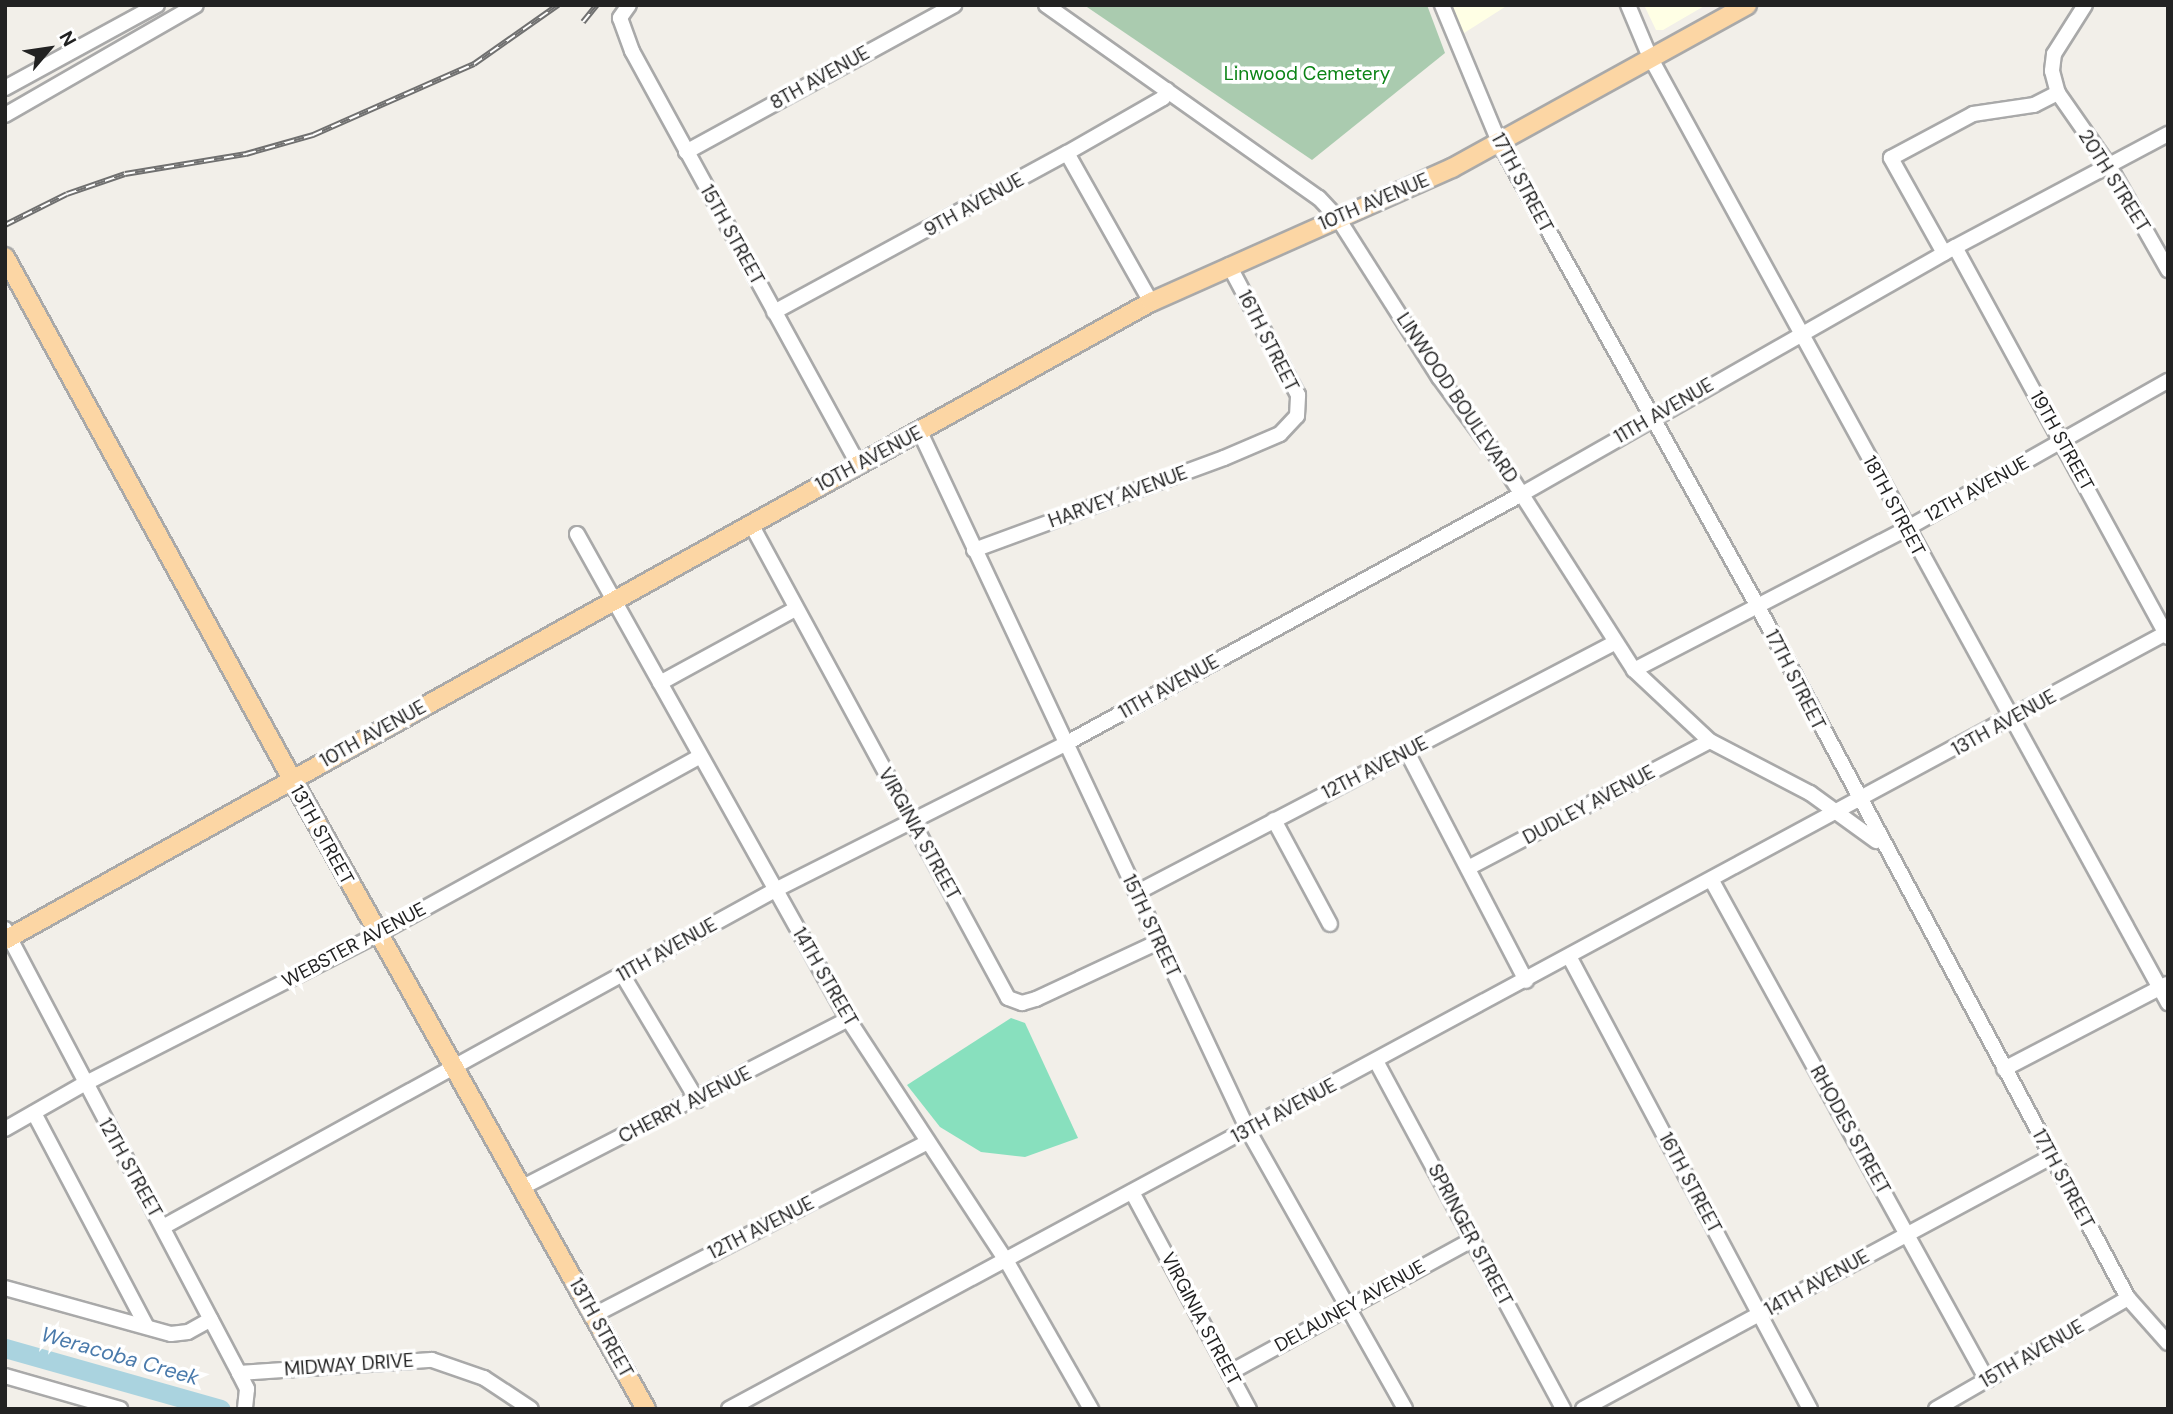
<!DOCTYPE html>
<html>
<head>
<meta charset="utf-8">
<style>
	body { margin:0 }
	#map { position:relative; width:2173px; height:1414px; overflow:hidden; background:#f2efe9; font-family:"DM Sans",sans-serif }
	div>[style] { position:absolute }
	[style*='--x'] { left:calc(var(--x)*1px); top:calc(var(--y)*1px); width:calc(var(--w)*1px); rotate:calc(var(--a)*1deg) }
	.education>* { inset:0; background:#ffffe5 }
	.cemetery>* { inset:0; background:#aacbaf }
	.pitch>* { inset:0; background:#88e0be }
	.river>* { height:19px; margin:-9.5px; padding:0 9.5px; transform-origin:9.5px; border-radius:9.5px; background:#aad3df }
	.roads { filter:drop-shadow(2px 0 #a9a9a9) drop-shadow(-2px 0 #a9a9a9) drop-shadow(0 2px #a9a9a9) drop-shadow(0 -2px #a9a9a9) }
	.minor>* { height:14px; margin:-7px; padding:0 7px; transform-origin:7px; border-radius:7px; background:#fff }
	.major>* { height:18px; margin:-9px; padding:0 9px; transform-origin:9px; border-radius:9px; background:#fcd6a4 }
	.rail>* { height:6px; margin-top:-3px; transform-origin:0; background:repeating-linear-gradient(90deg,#fff 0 10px,#707070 0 20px); box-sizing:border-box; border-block:2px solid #707070 }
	span { translate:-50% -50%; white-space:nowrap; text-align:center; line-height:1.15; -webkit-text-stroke:7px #fff; paint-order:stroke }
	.park-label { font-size:19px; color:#0c8416 }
	.street-label { font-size:19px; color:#222 }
	.water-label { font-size:21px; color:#4a7aab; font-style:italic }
	.frame { position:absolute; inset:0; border:7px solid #222; pointer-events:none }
	.north { position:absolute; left:14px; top:14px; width:70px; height:70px; -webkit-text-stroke:5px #fff; paint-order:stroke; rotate:61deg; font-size:19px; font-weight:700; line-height:28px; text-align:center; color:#222 }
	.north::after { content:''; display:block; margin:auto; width:24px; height:32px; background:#222; clip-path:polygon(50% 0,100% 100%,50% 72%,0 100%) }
</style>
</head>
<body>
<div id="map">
	<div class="education">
		<i style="clip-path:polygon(1449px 5px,1508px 5px,1461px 35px)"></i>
		<i style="clip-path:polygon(1644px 5px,1706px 5px,1663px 30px,1656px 30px)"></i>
	</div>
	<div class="cemetery">
		<i style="clip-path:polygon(1084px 5px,1427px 5px,1445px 53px,1312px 160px)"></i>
	</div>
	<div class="pitch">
		<i style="clip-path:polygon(1011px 1018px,1025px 1023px,1078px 1138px,1025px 1157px,981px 1152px,940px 1127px,907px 1085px)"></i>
	</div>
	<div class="river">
		<i style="--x:5;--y:1348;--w:224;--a:15.8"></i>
	</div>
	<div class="roads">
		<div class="minor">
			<i style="--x:629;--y:5;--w:16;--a:125"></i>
			<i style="--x:620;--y:18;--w:35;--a:70"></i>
			<i style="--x:632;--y:51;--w:471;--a:61.3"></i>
			<i style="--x:1046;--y:5;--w:334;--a:35.3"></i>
			<i style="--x:1319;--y:198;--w:26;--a:47"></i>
			<i style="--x:1337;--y:217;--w:190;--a:57.5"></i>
			<i style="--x:1439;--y:377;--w:105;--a:53.9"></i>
			<i style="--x:1501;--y:462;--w:247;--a:57.4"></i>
			<i style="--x:1634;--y:670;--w:104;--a:43.1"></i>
			<i style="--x:1710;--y:741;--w:113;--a:27.5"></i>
			<i style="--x:1810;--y:793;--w:82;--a:36"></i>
			<i style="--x:1442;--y:5;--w:148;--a:67.4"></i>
			<i style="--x:1499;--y:142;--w:530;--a:60.87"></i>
			<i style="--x:1757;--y:605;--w:786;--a:61.84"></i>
			<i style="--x:2128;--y:1298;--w:60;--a:48.4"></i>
			<i style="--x:1628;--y:5;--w:54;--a:67.2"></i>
			<i style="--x:1649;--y:55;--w:1081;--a:61.3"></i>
			<i style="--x:2085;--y:5;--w:58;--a:122.3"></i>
			<i style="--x:2054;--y:54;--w:17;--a:97"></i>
			<i style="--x:2052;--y:71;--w:23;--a:75"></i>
			<i style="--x:2058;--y:93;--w:89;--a:55.1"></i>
			<i style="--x:2109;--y:166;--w:120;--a:60.4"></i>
			<i style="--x:5;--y:88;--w:173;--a:-28.6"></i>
			<i style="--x:5;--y:115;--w:220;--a:-29.9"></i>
			<i style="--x:686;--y:152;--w:306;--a:-28.7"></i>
			<i style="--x:1067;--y:153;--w:171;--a:60.6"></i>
			<i style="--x:1955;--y:247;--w:444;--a:61.4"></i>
			<i style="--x:1944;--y:253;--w:109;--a:-119.2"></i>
			<i style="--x:1891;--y:158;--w:93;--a:-28.2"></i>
			<i style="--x:1973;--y:114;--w:62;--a:-8.4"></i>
			<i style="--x:2034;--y:105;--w:27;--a:-27"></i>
			<i style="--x:774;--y:312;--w:333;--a:-28.5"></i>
			<i style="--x:1067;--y:153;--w:111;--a:-29.8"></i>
			<i style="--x:1163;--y:98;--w:9;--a:-63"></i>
			<i style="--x:920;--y:432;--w:771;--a:64.83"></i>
			<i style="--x:1248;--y:1130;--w:320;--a:60.6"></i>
			<i style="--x:751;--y:524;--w:539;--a:61.53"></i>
			<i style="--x:1008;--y:998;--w:15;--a:20"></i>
			<i style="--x:1022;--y:1003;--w:15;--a:-16"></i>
			<i style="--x:1036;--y:999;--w:135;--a:-25"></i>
			<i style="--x:577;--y:534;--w:556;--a:60.81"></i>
			<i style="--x:848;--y:1019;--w:288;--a:56.8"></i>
			<i style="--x:1006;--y:1260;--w:172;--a:60.3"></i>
			<i style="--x:974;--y:550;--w:266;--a:-20.2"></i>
			<i style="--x:1224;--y:458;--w:61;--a:-23.2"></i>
			<i style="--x:1280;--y:434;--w:25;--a:-47"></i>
			<i style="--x:1297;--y:416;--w:21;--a:-87"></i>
			<i style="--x:1298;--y:395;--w:147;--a:-118"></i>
			<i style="--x:1634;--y:670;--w:306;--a:-27.4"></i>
			<i style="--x:1906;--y:529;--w:301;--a:-29.5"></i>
			<i style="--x:660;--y:683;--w:154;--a:-28.7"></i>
			<i style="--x:1407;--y:752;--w:258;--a:62.5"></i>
			<i style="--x:1274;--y:820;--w:118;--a:61.7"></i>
			<i style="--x:1468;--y:868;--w:273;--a:-27.7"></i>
			<i style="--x:1712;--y:881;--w:570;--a:61.14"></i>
			<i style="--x:1136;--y:893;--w:539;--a:-27.61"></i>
			<i style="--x:5;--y:929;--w:502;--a:62.21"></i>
			<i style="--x:239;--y:1373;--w:18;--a:63"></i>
			<i style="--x:247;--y:1389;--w:20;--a:96"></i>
			<i style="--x:1570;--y:958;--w:511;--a:61.98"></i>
			<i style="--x:622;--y:974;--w:147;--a:59.2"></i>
			<i style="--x:1376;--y:1061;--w:395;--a:61.7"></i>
			<i style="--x:2004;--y:1069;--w:184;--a:-27.5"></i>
			<i style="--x:34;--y:1113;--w:242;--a:62.2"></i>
			<i style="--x:5;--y:1129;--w:91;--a:-29.7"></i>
			<i style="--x:84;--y:1084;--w:330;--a:-27"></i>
			<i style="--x:378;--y:934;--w:368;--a:-28.9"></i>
			<i style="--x:521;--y:1188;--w:368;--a:-27.3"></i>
			<i style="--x:1132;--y:1192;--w:247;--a:61.7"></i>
			<i style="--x:163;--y:1227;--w:699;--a:-28.84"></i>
			<i style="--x:775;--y:890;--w:325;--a:-26.7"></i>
			<i style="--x:1065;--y:744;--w:521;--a:-28.68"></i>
			<i style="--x:1522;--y:494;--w:486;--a:-29.7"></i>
			<i style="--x:1944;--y:253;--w:254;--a:-28"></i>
			<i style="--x:5;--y:1288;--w:172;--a:15.5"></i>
			<i style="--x:171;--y:1334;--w:17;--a:-7"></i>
			<i style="--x:188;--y:1332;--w:26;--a:-29"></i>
			<i style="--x:594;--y:1315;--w:376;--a:-27.4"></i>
			<i style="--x:239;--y:1373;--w:193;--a:-3.9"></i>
			<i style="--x:432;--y:1360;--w:55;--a:19.1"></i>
			<i style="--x:484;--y:1378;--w:56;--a:33.4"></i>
			<i style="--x:1229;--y:1373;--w:277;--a:-28.7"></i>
			<i style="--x:5;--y:1376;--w:120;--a:16"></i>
			<i style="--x:729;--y:1409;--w:1635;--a:-28.37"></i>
			<i style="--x:1583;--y:1409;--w:532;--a:-28.3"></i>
			<i style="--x:1936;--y:1409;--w:222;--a:-30"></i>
		</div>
		<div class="major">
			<i style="--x:5;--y:257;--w:596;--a:61.2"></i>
			<i style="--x:292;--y:779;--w:723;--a:60.67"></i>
			<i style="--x:5;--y:940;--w:1312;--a:-29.11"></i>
			<i style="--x:1151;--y:302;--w:329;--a:-24"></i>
			<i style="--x:1452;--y:168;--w:337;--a:-28.9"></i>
		</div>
	</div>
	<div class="rail">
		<i style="--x:583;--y:22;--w:22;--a:-51"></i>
		<i style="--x:5;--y:225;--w:69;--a:-26.6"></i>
		<i style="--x:67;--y:194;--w:61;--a:-19"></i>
		<i style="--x:125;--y:174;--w:123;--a:-9.4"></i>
		<i style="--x:246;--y:154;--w:70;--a:-15.8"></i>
		<i style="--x:313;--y:135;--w:176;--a:-23.8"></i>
		<i style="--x:474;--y:64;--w:103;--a:-35.1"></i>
	</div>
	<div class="park-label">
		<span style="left:1307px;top:74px">Linwood Cemetery</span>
	</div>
	<div class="street-label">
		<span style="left:820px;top:78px;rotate:-29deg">8TH AVENUE</span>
		<span style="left:2114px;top:181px;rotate:58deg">20TH STREET</span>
		<span style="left:1522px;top:183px;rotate:62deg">17TH STREET</span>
		<span style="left:1374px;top:202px;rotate:-23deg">10TH AVENUE</span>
		<span style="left:974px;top:205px;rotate:-29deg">9TH AVENUE</span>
		<span style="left:732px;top:235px;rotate:61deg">15TH STREET</span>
		<span style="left:1268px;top:341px;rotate:63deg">16TH STREET</span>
		<span style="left:1457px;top:398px;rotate:56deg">LINWOOD BOULEVARD</span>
		<span style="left:1664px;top:411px;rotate:-30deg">11TH AVENUE</span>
		<span style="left:2062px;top:441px;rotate:61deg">19TH STREET</span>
		<span style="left:869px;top:459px;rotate:-28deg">10TH AVENUE</span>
		<span style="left:1977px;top:489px;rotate:-29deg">12TH AVENUE</span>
		<span style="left:1118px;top:497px;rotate:-20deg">HARVEY AVENUE</span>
		<span style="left:1894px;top:506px;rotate:62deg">18TH STREET</span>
		<span style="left:1795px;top:680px;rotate:63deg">17TH STREET</span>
		<span style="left:1169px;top:687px;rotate:-29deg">11TH AVENUE</span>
		<span style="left:2004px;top:723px;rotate:-29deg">13TH AVENUE</span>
		<span style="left:373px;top:734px;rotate:-29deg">10TH AVENUE</span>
		<span style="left:1375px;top:768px;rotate:-27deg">12TH AVENUE</span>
		<span style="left:1589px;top:805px;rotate:-28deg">DUDLEY AVENUE</span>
		<span style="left:919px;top:834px;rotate:61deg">VIRGINIA STREET</span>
		<span style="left:322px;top:835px;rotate:61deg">13TH STREET</span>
		<span style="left:1151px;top:926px;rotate:65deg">15TH STREET</span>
		<span style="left:354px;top:945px;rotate:-28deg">WEBSTER AVENUE</span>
		<span style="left:667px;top:950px;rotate:-29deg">11TH AVENUE</span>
		<span style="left:825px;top:977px;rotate:60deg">14TH STREET</span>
		<span style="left:685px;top:1105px;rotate:-27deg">CHERRY AVENUE</span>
		<span style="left:1284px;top:1111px;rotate:-28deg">13TH AVENUE</span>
		<span style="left:1850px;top:1130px;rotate:61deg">RHODES STREET</span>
		<span style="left:130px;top:1168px;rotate:61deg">12TH STREET</span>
		<span style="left:2063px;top:1179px;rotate:62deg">17TH STREET</span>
		<span style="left:1690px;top:1183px;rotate:62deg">16TH STREET</span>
		<span style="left:761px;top:1228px;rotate:-27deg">12TH AVENUE</span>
		<span style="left:1470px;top:1235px;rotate:62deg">SPRINGER STREET</span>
		<span style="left:1817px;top:1283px;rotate:-29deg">14TH AVENUE</span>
		<span style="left:1350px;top:1306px;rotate:-29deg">DELAUNEY AVENUE</span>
		<span style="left:1201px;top:1319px;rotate:62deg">VIRGINIA STREET</span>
		<span style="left:601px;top:1328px;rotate:61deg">13TH STREET</span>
		<span style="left:2032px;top:1354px;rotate:-30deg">15TH AVENUE</span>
		<span style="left:349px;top:1365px;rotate:-4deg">MIDWAY DRIVE</span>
	</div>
	<div class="water-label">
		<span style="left:120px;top:1356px;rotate:16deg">Weracoba Creek</span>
	</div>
	<div class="frame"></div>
	<div class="north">N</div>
</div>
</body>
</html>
